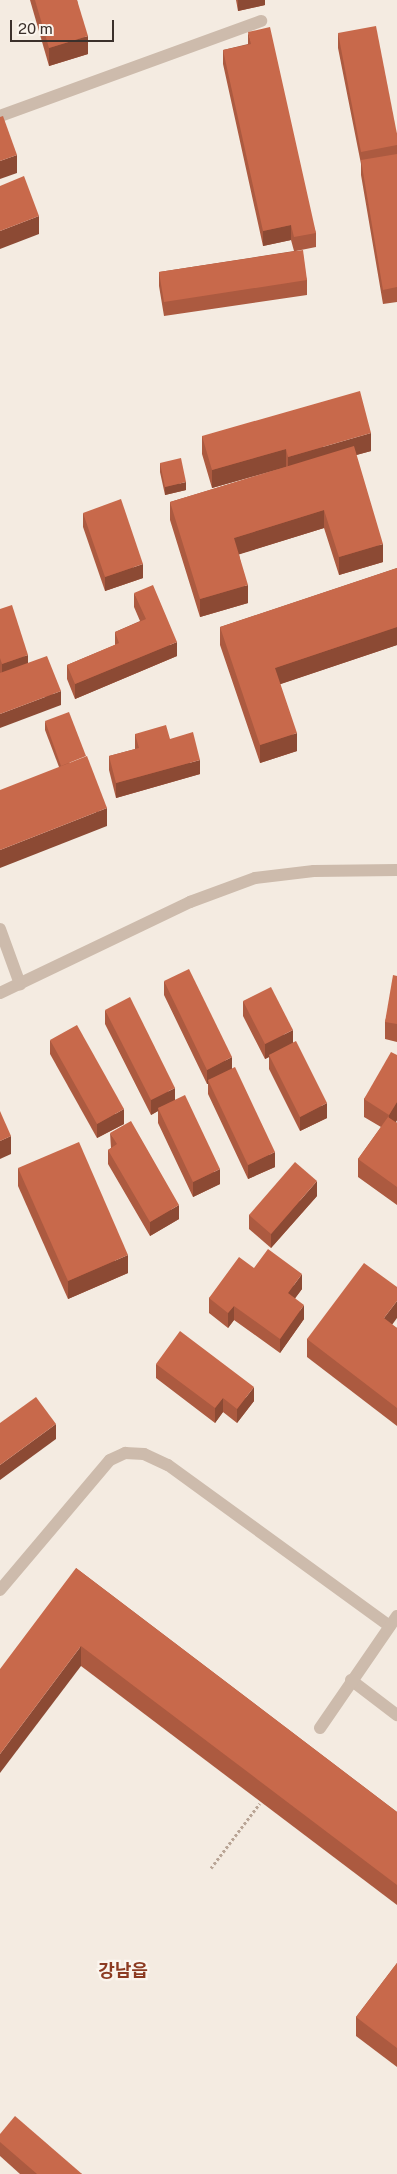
<!DOCTYPE html>
<html>
<head>
<meta charset="utf-8">
<style>
	body { margin:0 }
	#map { position:relative; width:397px; height:2174px; overflow:hidden; background:#f4ebe1; font-family:"Public Sans","Noto Sans KR",sans-serif }
	div>[style] { position:absolute }
	[style*='--x'] { left:calc(var(--x)*1px); top:calc(var(--y)*1px); width:calc(var(--w)*1px); rotate:calc(var(--a)*1deg) }
	.path>* { height:3px; margin-top:-1.5px; transform-origin:0; background:repeating-linear-gradient(90deg,#b9a596 0 2.5px,transparent 0 5px) }
	.minor>* { height:12px; margin:-6px; padding:0 6px; transform-origin:6px; border-radius:6px; background:#cdbbac }
	.wall>* { inset:0; background:#ac5a40 }
	.shaded-wall>* { inset:0; background:#8c4a34 }
	.building>* { inset:0; background:#c8694b }
	span { translate:-50% -50%; white-space:nowrap; text-align:center; line-height:1.15; -webkit-text-stroke:4.5px #fbf5ee; paint-order:stroke }
	.district-label { font-size:18px; color:#8c3b22; font-weight:700 }
	.scale { position:absolute; left:10px; top:20px; width:104px; height:22px; box-sizing:border-box; border:2px solid #3b302b; border-top:0; padding-left:6px; font-size:15px; line-height:18px; white-space:nowrap; color:#3b302b; -webkit-text-stroke:4px #fbf5ee; paint-order:stroke }
</style>
</head>
<body>
<div id="map">
	<div class="path">
		<i style="--x:211;--y:1868;--w:81;--a:-53"></i>
	</div>
	<div class="minor">
		<i style="--x:0;--y:116;--w:278;--a:-20"></i>
		<i style="--x:0;--y:929;--w:59;--a:70"></i>
		<i style="--x:0;--y:993;--w:211;--a:-25.6"></i>
		<i style="--x:190;--y:902;--w:69;--a:-20.3"></i>
		<i style="--x:255;--y:878;--w:59;--a:-6.8"></i>
		<i style="--x:314;--y:871;--w:83;--a:-0.7"></i>
		<i style="--x:0;--y:1590;--w:170;--a:-49.8"></i>
		<i style="--x:110;--y:1460;--w:17;--a:-25"></i>
		<i style="--x:125;--y:1453;--w:19;--a:3"></i>
		<i style="--x:144;--y:1454;--w:26;--a:25"></i>
		<i style="--x:168;--y:1465;--w:274;--a:36"></i>
		<i style="--x:351;--y:1680;--w:58;--a:37.3"></i>
		<i style="--x:320;--y:1728;--w:136;--a:-55.5"></i>
	</div>
	<div class="wall">
		<i style="clip-path:polygon(30px 0,77px 0,88px 54px,49px 66px)"></i>
		<i style="clip-path:polygon(236px 0,265px 0,265px 5px,238px 11px)"></i>
		<i style="clip-path:polygon(248px 32px,316px 233px,316px 247px,296px 251px,307px 280px,307px 295px,164px 316px,159px 286px,159px 272px,294px 251px,291px 240px,263px 246px,223px 64px,223px 50px,248px 44px)"></i>
		<i style="clip-path:polygon(338px 33px,397px 134px,397px 302px,383px 304px,361px 175px,361px 164px,338px 48px)"></i>
		<i style="clip-path:polygon(202px 436px,371px 451px,356px 455px,383px 562px,339px 575px,324px 528px,239px 554px,248px 603px,200px 617px,170px 520px,170px 502px,283px 468px,212px 488px,202px 454px)"></i>
		<i style="clip-path:polygon(160px 463px,186px 490px,165px 495px,160px 472px)"></i>
		<i style="clip-path:polygon(83px 513px,143px 578px,105px 591px,83px 527px)"></i>
		<i style="clip-path:polygon(397px 568px,397px 645px,280px 684px,297px 751px,260px 763px,220px 645px,220px 627px)"></i>
		<i style="clip-path:polygon(134px 593px,177px 656px,75px 699px,67px 679px,67px 665px,115px 645px,115px 632px,140px 621px,134px 607px)"></i>
		<i style="clip-path:polygon(0 609px,28px 663px,61px 705px,0 673px)"></i>
		<i style="clip-path:polygon(45px 721px,107px 826px,59px 767px,45px 730px)"></i>
		<i style="clip-path:polygon(135px 734px,170px 739px,200px 774px,116px 798px,109px 770px,109px 756px,135px 749px)"></i>
		<i style="clip-path:polygon(397px 976px,397px 1042px,385px 1039px,385px 1022px)"></i>
		<i style="clip-path:polygon(164px 981px,232px 1069px,275px 1167px,248px 1179px,208px 1094px,208px 1084px,207px 1084px,164px 995px)"></i>
		<i style="clip-path:polygon(243px 1001px,293px 1042px,327px 1118px,300px 1131px,269px 1069px,269px 1057px,265px 1059px,243px 1016px)"></i>
		<i style="clip-path:polygon(105px 1010px,175px 1100px,220px 1184px,193px 1197px,158px 1123px,158px 1111px,151px 1115px,105px 1024px)"></i>
		<i style="clip-path:polygon(50px 1040px,124px 1124px,97px 1138px,50px 1054px)"></i>
		<i style="clip-path:polygon(397px 1055px,397px 1120px,396px 1122px,397px 1123px,397px 1205px,358px 1177px,358px 1159px,381px 1127px,364px 1117px,364px 1099px)"></i>
		<i style="clip-path:polygon(110px 1133px,179px 1219px,150px 1236px,108px 1164px,108px 1150px,111px 1148px)"></i>
		<i style="clip-path:polygon(18px 1168px,128px 1273px,68px 1299px,18px 1186px)"></i>
		<i style="clip-path:polygon(317px 1196px,271px 1248px,249px 1229px,249px 1215px)"></i>
		<i style="clip-path:polygon(254px 1268px,302px 1289px,295px 1298px,304px 1319px,280px 1353px,234px 1320px,228px 1328px,209px 1313px,209px 1298px)"></i>
		<i style="clip-path:polygon(392px 1325px,397px 1328px,397px 1426px,307px 1357px,307px 1339px)"></i>
		<i style="clip-path:polygon(156px 1364px,254px 1401px,237px 1423px,223px 1412px,215px 1423px,156px 1378px)"></i>
		<i style="clip-path:polygon(76px 1568px,397px 1812px,397px 1905px,81px 1666px)"></i>
		<i style="clip-path:polygon(397px 1963px,397px 2067px,356px 2036px,356px 2017px)"></i>
		<i style="clip-path:polygon(0 2134px,82px 2174px,20px 2174px,0 2156px)"></i>
	</div>
	<div class="shaded-wall">
		<i style="clip-path:polygon(238px 0,265px 0,265px 5px,238px 11px)"></i>
		<i style="clip-path:polygon(88px 36px,88px 54px,49px 66px,49px 48px)"></i>
		<i style="clip-path:polygon(17px 155px,17px 173px,0 179px,0 161px)"></i>
		<i style="clip-path:polygon(39px 216px,39px 234px,0 249px,0 231px)"></i>
		<i style="clip-path:polygon(291px 225px,291px 240px,263px 246px,263px 231px)"></i>
		<i style="clip-path:polygon(371px 433px,371px 451px,288px 474px,288px 457px)"></i>
		<i style="clip-path:polygon(286px 449px,286px 467px,212px 488px,212px 470px)"></i>
		<i style="clip-path:polygon(186px 482px,186px 490px,165px 495px,165px 487px)"></i>
		<i style="clip-path:polygon(324px 510px,324px 528px,234px 556px,234px 538px)"></i>
		<i style="clip-path:polygon(383px 544px,383px 562px,339px 575px,339px 557px)"></i>
		<i style="clip-path:polygon(143px 564px,143px 578px,105px 591px,105px 577px)"></i>
		<i style="clip-path:polygon(248px 585px,248px 603px,200px 617px,200px 599px)"></i>
		<i style="clip-path:polygon(397px 627px,397px 645px,275px 686px,275px 668px)"></i>
		<i style="clip-path:polygon(177px 642px,177px 656px,75px 699px,75px 684px)"></i>
		<i style="clip-path:polygon(28px 655px,28px 670px,2px 678px,2px 664px)"></i>
		<i style="clip-path:polygon(61px 691px,61px 705px,0 728px,0 714px)"></i>
		<i style="clip-path:polygon(297px 733px,297px 751px,260px 763px,260px 745px)"></i>
		<i style="clip-path:polygon(200px 760px,200px 774px,116px 798px,116px 783px)"></i>
		<i style="clip-path:polygon(107px 808px,107px 826px,0 868px,0 850px)"></i>
		<i style="clip-path:polygon(293px 1030px,293px 1045px,269px 1055px,269px 1057px,265px 1059px,265px 1044px)"></i>
		<i style="clip-path:polygon(232px 1057px,232px 1072px,208px 1080px,208px 1084px,207px 1084px,207px 1070px)"></i>
		<i style="clip-path:polygon(175px 1088px,175px 1102px,158px 1108px,158px 1111px,151px 1115px,151px 1100px)"></i>
		<i style="clip-path:polygon(397px 1102px,397px 1120px,389px 1133px,389px 1115px)"></i>
		<i style="clip-path:polygon(327px 1103px,327px 1118px,300px 1131px,300px 1117px)"></i>
		<i style="clip-path:polygon(124px 1109px,124px 1124px,97px 1138px,97px 1124px)"></i>
		<i style="clip-path:polygon(11px 1136px,11px 1154px,0 1159px,0 1141px)"></i>
		<i style="clip-path:polygon(275px 1152px,275px 1167px,248px 1179px,248px 1165px)"></i>
		<i style="clip-path:polygon(220px 1169px,220px 1184px,193px 1197px,193px 1182px)"></i>
		<i style="clip-path:polygon(317px 1181px,317px 1196px,271px 1248px,271px 1234px)"></i>
		<i style="clip-path:polygon(179px 1205px,179px 1219px,150px 1236px,150px 1222px)"></i>
		<i style="clip-path:polygon(128px 1255px,128px 1273px,68px 1299px,68px 1281px)"></i>
		<i style="clip-path:polygon(302px 1274px,302px 1289px,288px 1308px,288px 1293px)"></i>
		<i style="clip-path:polygon(397px 1301px,397px 1318px,384px 1336px,384px 1318px)"></i>
		<i style="clip-path:polygon(304px 1305px,304px 1319px,280px 1353px,280px 1339px)"></i>
		<i style="clip-path:polygon(234px 1306px,234px 1320px,228px 1328px,228px 1313px)"></i>
		<i style="clip-path:polygon(254px 1387px,254px 1401px,237px 1423px,237px 1409px)"></i>
		<i style="clip-path:polygon(223px 1398px,223px 1412px,215px 1423px,215px 1408px)"></i>
		<i style="clip-path:polygon(56px 1424px,56px 1439px,0 1480px,0 1465px)"></i>
		<i style="clip-path:polygon(81px 1646px,81px 1666px,0 1773px,0 1754px)"></i>
	</div>
	<div class="building">
		<i style="clip-path:polygon(35px 0,77px 0,88px 36px,49px 48px)"></i>
		<i style="clip-path:polygon(376px 26px,397px 134px,397px 145px,361px 152px,338px 33px)"></i>
		<i style="clip-path:polygon(270px 27px,316px 233px,294px 237px,291px 225px,263px 231px,223px 50px,251px 44px,248px 32px)"></i>
		<i style="clip-path:polygon(3px 116px,17px 155px,0 161px,0 117px)"></i>
		<i style="clip-path:polygon(397px 154px,397px 287px,383px 290px,361px 160px)"></i>
		<i style="clip-path:polygon(24px 176px,39px 216px,0 231px,0 186px)"></i>
		<i style="clip-path:polygon(303px 250px,307px 280px,164px 302px,159px 272px)"></i>
		<i style="clip-path:polygon(360px 391px,371px 433px,288px 457px,286px 449px,212px 470px,202px 436px)"></i>
		<i style="clip-path:polygon(354px 446px,383px 544px,339px 557px,324px 510px,234px 538px,248px 585px,200px 599px,170px 502px)"></i>
		<i style="clip-path:polygon(181px 458px,186px 482px,165px 487px,160px 463px)"></i>
		<i style="clip-path:polygon(121px 499px,143px 564px,105px 577px,83px 513px)"></i>
		<i style="clip-path:polygon(397px 568px,397px 627px,275px 668px,297px 733px,260px 745px,220px 627px)"></i>
		<i style="clip-path:polygon(153px 585px,177px 642px,75px 684px,67px 665px,119px 643px,115px 632px,146px 619px,134px 593px)"></i>
		<i style="clip-path:polygon(12px 605px,28px 655px,2px 664px,0 658px,0 609px)"></i>
		<i style="clip-path:polygon(47px 656px,61px 691px,0 714px,0 673px)"></i>
		<i style="clip-path:polygon(69px 712px,86px 756px,61px 766px,45px 721px)"></i>
		<i style="clip-path:polygon(166px 725px,170px 739px,193px 732px,200px 760px,116px 783px,109px 756px,139px 748px,135px 734px)"></i>
		<i style="clip-path:polygon(87px 756px,107px 808px,0 850px,0 790px)"></i>
		<i style="clip-path:polygon(189px 969px,232px 1057px,207px 1070px,164px 981px)"></i>
		<i style="clip-path:polygon(393px 975px,397px 976px,397px 1024px,385px 1022px)"></i>
		<i style="clip-path:polygon(271px 987px,293px 1030px,265px 1044px,243px 1001px)"></i>
		<i style="clip-path:polygon(130px 997px,175px 1088px,151px 1100px,105px 1010px)"></i>
		<i style="clip-path:polygon(77px 1025px,124px 1109px,97px 1124px,50px 1040px)"></i>
		<i style="clip-path:polygon(296px 1041px,327px 1103px,300px 1117px,269px 1055px)"></i>
		<i style="clip-path:polygon(391px 1052px,397px 1055px,397px 1102px,389px 1115px,364px 1099px)"></i>
		<i style="clip-path:polygon(235px 1067px,275px 1152px,248px 1165px,208px 1080px)"></i>
		<i style="clip-path:polygon(185px 1095px,220px 1169px,193px 1182px,158px 1108px)"></i>
		<i style="clip-path:polygon(0 1111px,11px 1136px,0 1141px)"></i>
		<i style="clip-path:polygon(388px 1117px,397px 1123px,397px 1187px,358px 1159px)"></i>
		<i style="clip-path:polygon(131px 1121px,179px 1205px,150px 1222px,108px 1150px,117px 1144px,110px 1133px)"></i>
		<i style="clip-path:polygon(79px 1142px,128px 1255px,68px 1281px,18px 1168px)"></i>
		<i style="clip-path:polygon(295px 1162px,317px 1181px,271px 1234px,249px 1215px)"></i>
		<i style="clip-path:polygon(268px 1249px,302px 1274px,288px 1293px,304px 1305px,280px 1339px,234px 1306px,228px 1313px,209px 1298px,239px 1257px,254px 1268px)"></i>
		<i style="clip-path:polygon(364px 1263px,397px 1287px,397px 1301px,384px 1318px,397px 1328px,397px 1408px,307px 1339px)"></i>
		<i style="clip-path:polygon(180px 1331px,254px 1387px,237px 1409px,223px 1398px,215px 1408px,156px 1364px)"></i>
		<i style="clip-path:polygon(36px 1397px,56px 1424px,0 1465px,0 1423px)"></i>
		<i style="clip-path:polygon(76px 1568px,397px 1812px,397px 1885px,81px 1646px,0 1754px,0 1669px)"></i>
		<i style="clip-path:polygon(397px 1963px,397px 2048px,356px 2017px)"></i>
		<i style="clip-path:polygon(15px 2116px,82px 2174px,37px 2174px,0 2142px,0 2134px)"></i>
	</div>
	<div class="district-label">
		<span style="left:123px;top:1971px">강남읍</span>
	</div>
	<div class="scale">20 m</div>
</div>
</body>
</html>
